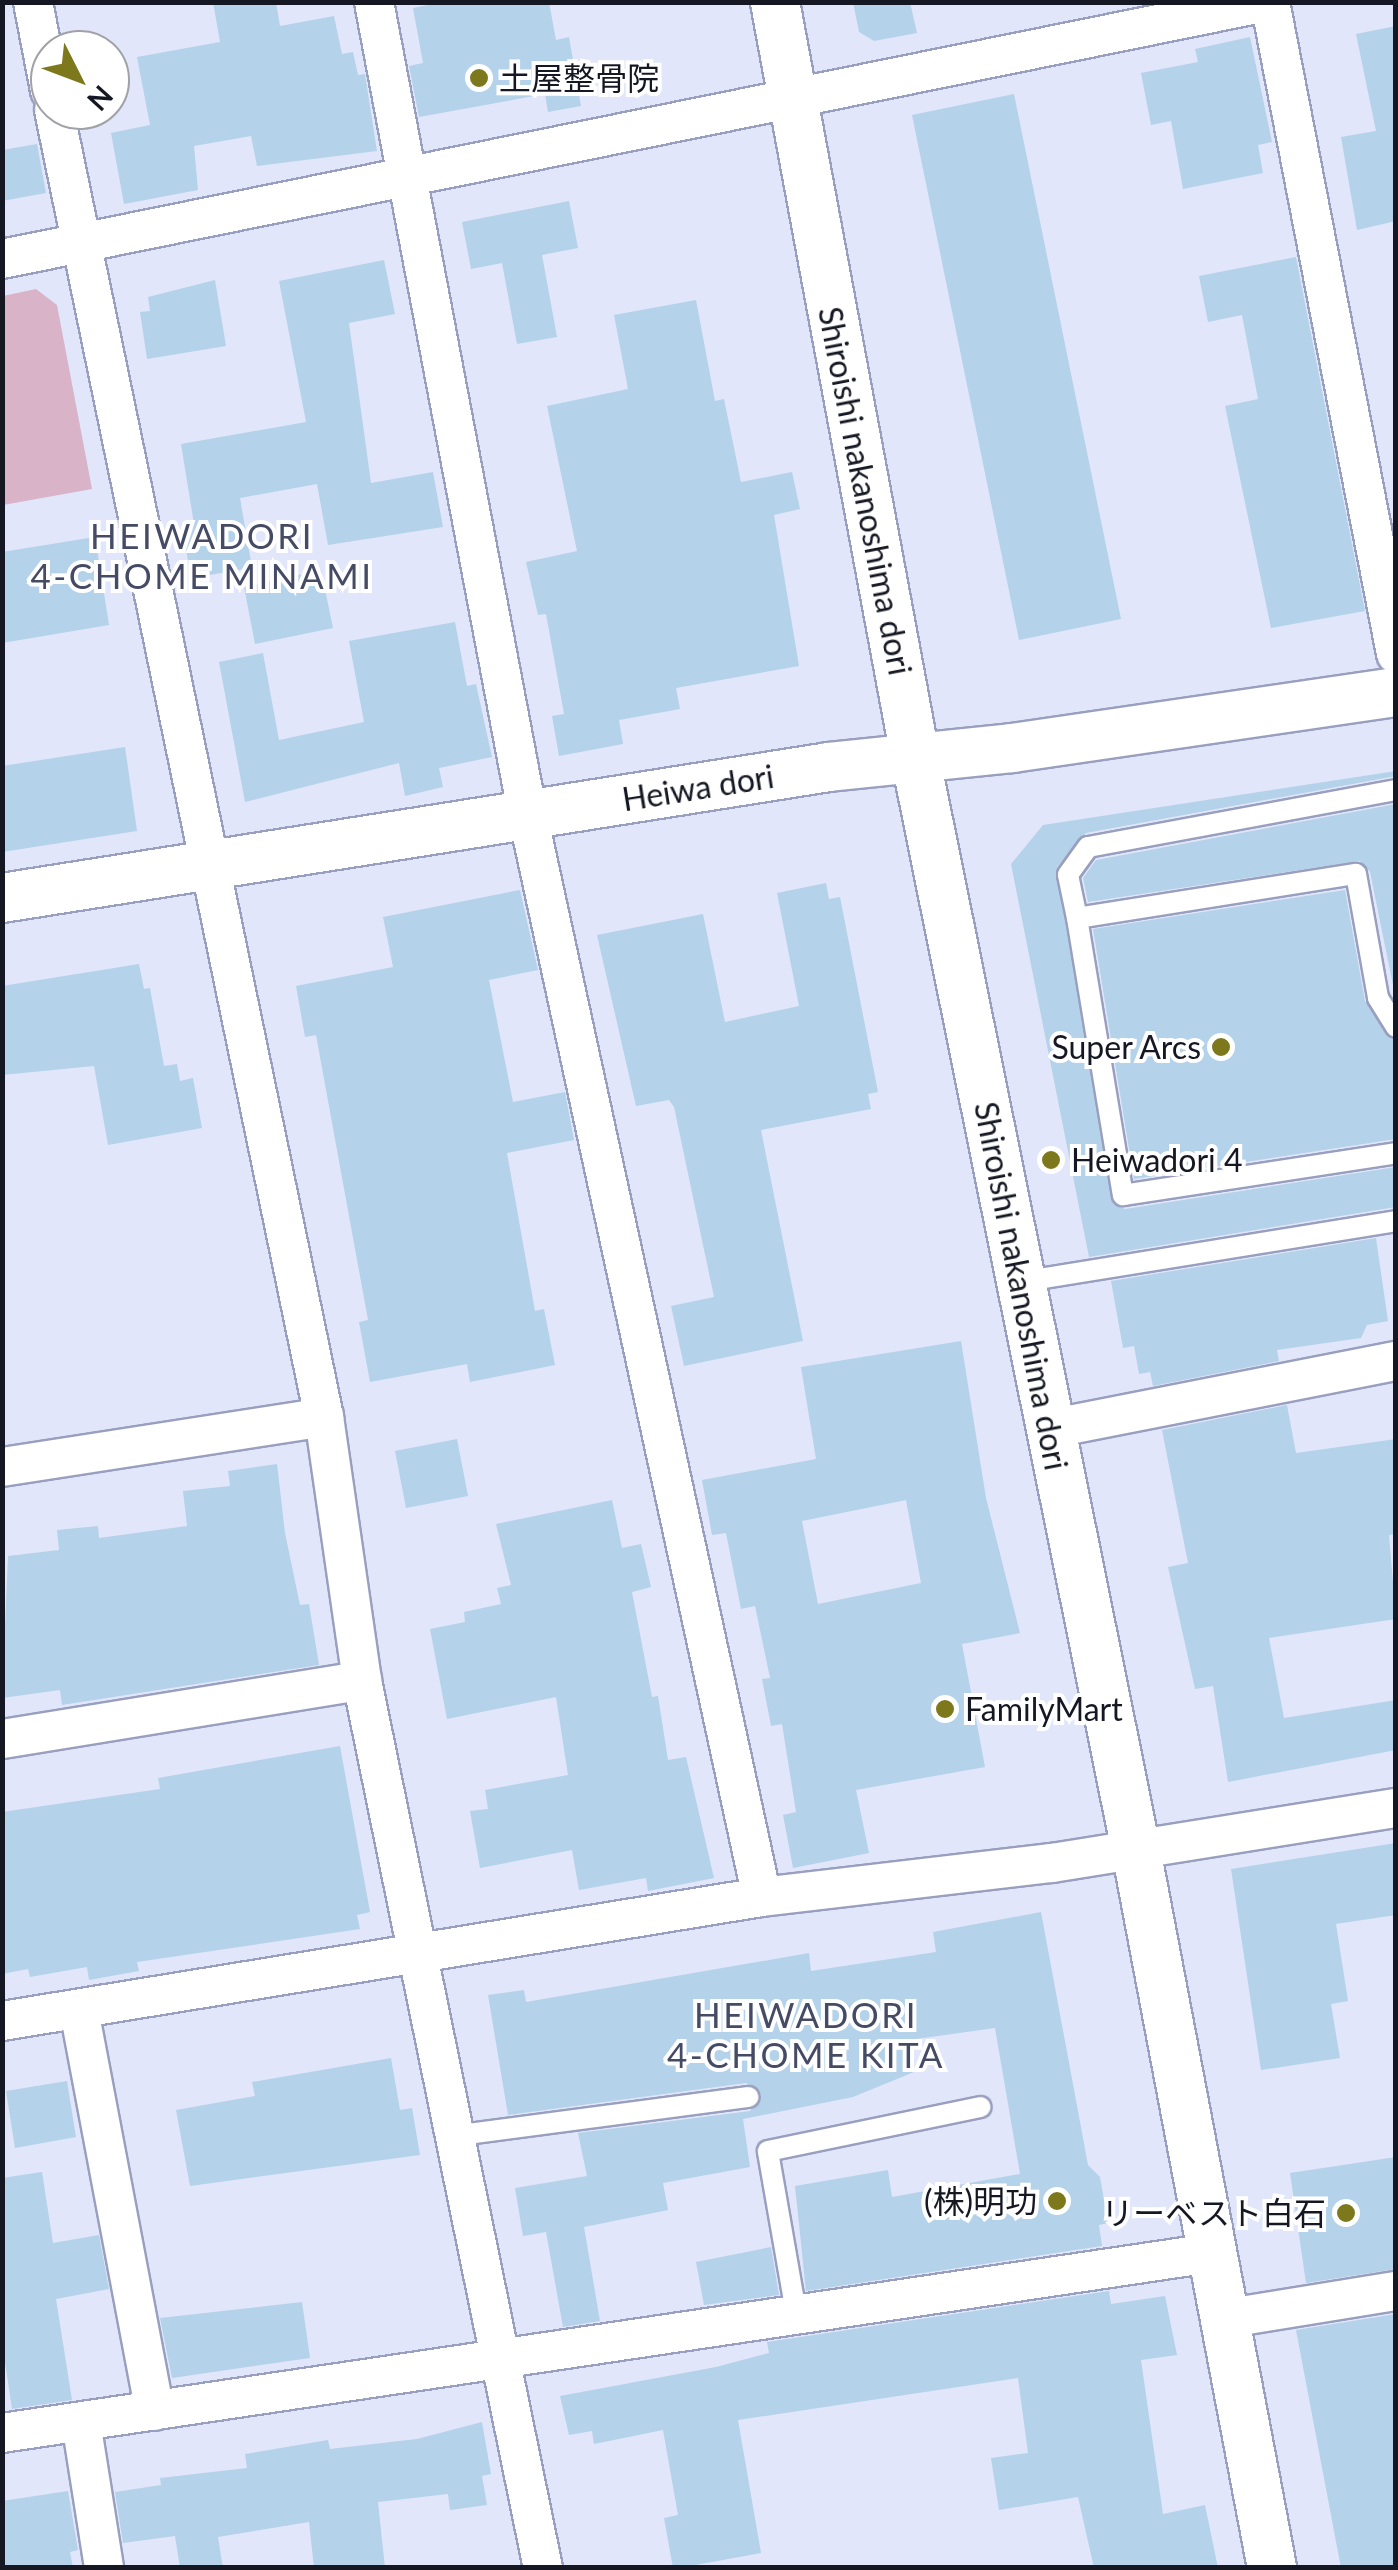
<!DOCTYPE html>
<html>
<head>
<meta charset="utf-8">
<style>
	body { margin:0 }
	#map { position:relative; width:1398px; height:2570px; overflow:hidden; background:#e1e6fa; font-family:Lato,"Noto Sans JP",sans-serif }
	div>[style] { position:absolute }
	[style*='--x'] { left:calc(var(--x)*1px); top:calc(var(--y)*1px); width:calc(var(--w)*1px); rotate:calc(var(--a)*1deg) }
	.green>* { inset:0; background:#d9b3c8 }
	.building>* { inset:0; background:#b4d2e9 }
	.roads { filter:drop-shadow(2px 0 #999fbe) drop-shadow(-2px 0 #999fbe) drop-shadow(0 2px #999fbe) drop-shadow(0 -2px #999fbe) }
	.service>* { height:20px; margin:-10px; padding:0 10px; transform-origin:10px; border-radius:10px; background:#fff }
	.minor>* { height:38px; margin:-19px; padding:0 19px; transform-origin:19px; border-radius:19px; background:#fff }
	.tertiary>* { height:48px; margin:-24px; padding:0 24px; transform-origin:24px; border-radius:24px; background:#fff }
	.dots>* { width:28px; height:28px; translate:-50% -50%; box-sizing:border-box; border:5px solid #fff; border-radius:50% }
	span { translate:-50% -50%; white-space:nowrap; text-align:center; line-height:1.15; -webkit-text-stroke:8px #fff; paint-order:stroke }
	.poi-label { font-size:32px; color:#151722 }
	.left { translate:0 -50%; text-align:left }
	.right { translate:-100% -50%; text-align:right }
	.street-label { font-size:32px; color:#151722 }
	.neighbourhood-label { font-size:35px; color:#454a65; letter-spacing:2.5px }
	.frame { position:absolute; inset:0; border:5px solid #151722; pointer-events:none }
	.north { position:absolute; left:30px; top:30px; width:100px; height:100px; box-sizing:border-box; background:#fff; border:2px solid #a1a2a7; border-radius:50%; rotate:132deg; font-size:28px; font-weight:700; line-height:40px; text-align:center; color:#151722 }
	.north::after { content:''; display:block; margin:auto; width:35px; height:45px; background:#7e781d; clip-path:polygon(50% 0,100% 100%,50% 72%,0 100%) }
</style>
</head>
<body>
<div id="map">
	<div class="green">
		<i style="clip-path:polygon(36px 289px,57px 305px,92px 489px,3px 505px,3px 296px)"></i>
	</div>
	<div class="building">
		<i style="clip-path:polygon(213px 2px,276px 2px,280px 26px,334px 16px,342px 54px,353px 52px,358px 75px,365px 74px,377px 151px,257px 166px,251px 136px,194px 146px,198px 190px,124px 204px,111px 133px,150px 125px,137px 57px,220px 42px)"></i>
		<i style="clip-path:polygon(443px 2px,549px 2px,556px 40px,569px 37px,581px 106px,548px 112px,545px 94px,419px 117px,409px 66px,423px 63px,413px 8px)"></i>
		<i style="clip-path:polygon(853px 2px,910px 2px,917px 33px,874px 41px,859px 32px)"></i>
		<i style="clip-path:polygon(1396px 26px,1396px 221px,1357px 230px,1341px 137px,1376px 131px,1356px 34px)"></i>
		<i style="clip-path:polygon(1250px 37px,1272px 142px,1258px 145px,1263px 173px,1183px 189px,1171px 121px,1151px 125px,1141px 73px,1198px 62px,1195px 49px)"></i>
		<i style="clip-path:polygon(1014px 94px,1121px 619px,1019px 640px,912px 115px)"></i>
		<i style="clip-path:polygon(37px 144px,46px 193px,2px 201px,2px 150px)"></i>
		<i style="clip-path:polygon(569px 201px,578px 248px,542px 255px,557px 337px,517px 344px,502px 263px,471px 269px,462px 222px)"></i>
		<i style="clip-path:polygon(1296px 257px,1365px 611px,1271px 628px,1225px 406px,1258px 399px,1242px 315px,1208px 322px,1199px 276px)"></i>
		<i style="clip-path:polygon(384px 260px,395px 314px,349px 323px,371px 483px,433px 472px,443px 527px,328px 545px,317px 484px,240px 498px,252px 568px,191px 578px,182px 526px,194px 524px,181px 444px,306px 422px,279px 281px)"></i>
		<i style="clip-path:polygon(215px 280px,226px 346px,147px 359px,140px 312px,150px 311px,148px 297px)"></i>
		<i style="clip-path:polygon(696px 300px,715px 401px,724px 399px,741px 482px,792px 472px,800px 509px,774px 515px,799px 666px,676px 688px,680px 709px,619px 720px,623px 744px,559px 756px,552px 716px,564px 714px,546px 614px,538px 615px,526px 562px,577px 551px,547px 406px,628px 389px,614px 315px)"></i>
		<i style="clip-path:polygon(95px 537px,109px 625px,2px 643px,2px 552px)"></i>
		<i style="clip-path:polygon(321px 570px,333px 628px,255px 644px,244px 587px)"></i>
		<i style="clip-path:polygon(455px 622px,467px 686px,476px 684px,492px 757px,439px 768px,443px 787px,405px 796px,399px 763px,245px 802px,219px 662px,263px 653px,279px 740px,364px 722px,349px 641px)"></i>
		<i style="clip-path:polygon(125px 747px,137px 831px,2px 852px,2px 766px)"></i>
		<i style="clip-path:polygon(1396px 771px,1396px 776px,1086px 833px,1057px 867px,1113px 1204px,1125px 1209px,1396px 1167px,1396px 1207px,1089px 1257px,1011px 864px,1043px 825px)"></i>
		<i style="clip-path:polygon(1396px 804px,1396px 1000px,1370px 872px,1360px 861px,1088px 902px,1083px 878px,1096px 860px)"></i>
		<i style="clip-path:polygon(826px 883px,829px 899px,840px 897px,878px 1092px,868px 1094px,871px 1109px,761px 1130px,803px 1341px,684px 1366px,671px 1306px,714px 1297px,674px 1107px,669px 1100px,636px 1106px,597px 935px,703px 914px,725px 1022px,799px 1006px,777px 893px)"></i>
		<i style="clip-path:polygon(520px 890px,538px 970px,489px 980px,513px 1102px,565px 1092px,574px 1140px,507px 1153px,535px 1311px,544px 1309px,555px 1365px,470px 1382px,467px 1364px,370px 1382px,359px 1322px,368px 1320px,316px 1035px,305px 1037px,296px 986px,393px 967px,383px 917px)"></i>
		<i style="clip-path:polygon(1345px 890px,1365px 1001px,1396px 1041px,1396px 1139px,1134px 1179px,1093px 929px)"></i>
		<i style="clip-path:polygon(139px 964px,144px 989px,150px 988px,164px 1066px,177px 1064px,180px 1081px,193px 1078px,202px 1128px,108px 1145px,94px 1066px,2px 1075px,2px 986px)"></i>
		<i style="clip-path:polygon(1376px 1238px,1388px 1321px,1367px 1325px,1361px 1338px,1277px 1350px,1279px 1361px,1153px 1386px,1150px 1372px,1139px 1374px,1134px 1346px,1123px 1348px,1111px 1281px)"></i>
		<i style="clip-path:polygon(evenodd,961px 1341px,986px 1498px,1020px 1633px,962px 1644px,985px 1767px,856px 1790px,869px 1853px,793px 1868px,783px 1815px,796px 1812px,782px 1724px,771px 1726px,762px 1679px,770px 1678px,755px 1606px,741px 1609px,726px 1533px,712px 1535px,702px 1480px,816px 1459px,801px 1367px,961px 1341px,906px 1500px,921px 1583px,818px 1604px,802px 1521px,906px 1500px)"></i>
		<i style="clip-path:polygon(1287px 1405px,1296px 1453px,1396px 1439px,1396px 1534px,1389px 1535px,1396px 1619px,1269px 1638px,1284px 1718px,1396px 1700px,1396px 1750px,1228px 1782px,1213px 1686px,1195px 1689px,1168px 1567px,1188px 1563px,1162px 1430px)"></i>
		<i style="clip-path:polygon(457px 1439px,468px 1496px,406px 1508px,395px 1451px)"></i>
		<i style="clip-path:polygon(277px 1464px,285px 1533px,300px 1605px,309px 1604px,319px 1665px,62px 1705px,60px 1690px,2px 1698px,8px 1556px,59px 1550px,57px 1530px,98px 1526px,99px 1538px,187px 1526px,183px 1491px,230px 1486px,228px 1471px)"></i>
		<i style="clip-path:polygon(612px 1500px,622px 1548px,641px 1544px,651px 1587px,632px 1592px,652px 1697px,658px 1696px,668px 1760px,686px 1757px,714px 1878px,648px 1891px,646px 1878px,579px 1890px,572px 1850px,480px 1868px,470px 1811px,488px 1809px,485px 1790px,568px 1775px,556px 1697px,447px 1719px,430px 1629px,465px 1622px,464px 1612px,501px 1604px,497px 1588px,511px 1585px,496px 1524px)"></i>
		<i style="clip-path:polygon(340px 1746px,370px 1912px,357px 1915px,360px 1929px,137px 1962px,139px 1971px,89px 1980px,87px 1967px,30px 1977px,28px 1969px,2px 1974px,2px 1812px,160px 1789px,158px 1778px)"></i>
		<i style="clip-path:polygon(1396px 1843px,1396px 1915px,1336px 1924px,1348px 2001px,1331px 2004px,1340px 2058px,1261px 2070px,1231px 1869px)"></i>
		<i style="clip-path:polygon(1041px 1912px,1088px 2165px,1100px 2177px,1108px 2223px,1099px 2225px,1102px 2246px,806px 2291px,795px 2186px,888px 2170px,892px 2197px,1020px 2174px,995px 2028px,909px 2040px,914px 2072px,853px 2097px,743px 2119px,750px 2167px,663px 2183px,668px 2210px,584px 2227px,600px 2321px,563px 2327px,546px 2232px,523px 2236px,515px 2188px,587px 2176px,578px 2133px,750px 2111px,761px 2094px,746px 2083px,508px 2115px,488px 1995px,524px 1990px,526px 2002px,809px 1953px,811px 1971px,936px 1952px,933px 1932px)"></i>
		<i style="clip-path:polygon(391px 2058px,400px 2110px,412px 2108px,420px 2155px,190px 2186px,176px 2110px,255px 2096px,252px 2082px)"></i>
		<i style="clip-path:polygon(67px 2081px,76px 2137px,15px 2148px,6px 2091px)"></i>
		<i style="clip-path:polygon(1396px 2157px,1396px 2269px,1306px 2283px,1290px 2173px)"></i>
		<i style="clip-path:polygon(42px 2172px,53px 2243px,99px 2235px,109px 2289px,56px 2299px,72px 2400px,12px 2409px,2px 2342px,2px 2178px)"></i>
		<i style="clip-path:polygon(771px 2247px,779px 2295px,704px 2305px,696px 2262px)"></i>
		<i style="clip-path:polygon(1109px 2291px,1111px 2304px,1165px 2296px,1177px 2355px,1141px 2360px,1163px 2514px,1205px 2505px,1218px 2568px,1094px 2568px,1078px 2497px,999px 2510px,991px 2458px,1028px 2453px,1018px 2378px,738px 2420px,761px 2553px,679px 2568px,673px 2568px,664px 2518px,678px 2515px,663px 2430px,594px 2444px,592px 2431px,569px 2435px,560px 2396px,716px 2367px,769px 2353px,767px 2342px)"></i>
		<i style="clip-path:polygon(302px 2302px,310px 2358px,172px 2378px,160px 2318px)"></i>
		<i style="clip-path:polygon(1396px 2314px,1396px 2568px,1341px 2568px,1296px 2330px)"></i>
		<i style="clip-path:polygon(482px 2422px,491px 2474px,482px 2476px,487px 2505px,450px 2510px,448px 2494px,378px 2502px,385px 2568px,314px 2568px,309px 2522px,218px 2537px,223px 2568px,180px 2568px,175px 2536px,123px 2543px,115px 2492px,161px 2485px,160px 2478px,247px 2468px,245px 2454px,328px 2440px,330px 2449px,417px 2439px)"></i>
		<i style="clip-path:polygon(68px 2491px,78px 2550px,70px 2552px,73px 2568px,2px 2568px,2px 2501px)"></i>
	</div>
	<div class="roads">
		<div class="service">
			<i style="--x:1396;--y:790;--w:313;--a:169.5"></i>
			<i style="--x:1088;--y:847;--w:34;--a:126"></i>
			<i style="--x:1068;--y:875;--w:44;--a:78.2"></i>
			<i style="--x:1077;--y:918;--w:282;--a:-9"></i>
			<i style="--x:1356;--y:874;--w:126;--a:79.9"></i>
			<i style="--x:1378;--y:998;--w:34;--a:58"></i>
			<i style="--x:1077;--y:918;--w:281;--a:80.6"></i>
			<i style="--x:1123;--y:1195;--w:276;--a:-8.7"></i>
			<i style="--x:1020;--y:1282;--w:381;--a:-9.2"></i>
			<i style="--x:452;--y:2136;--w:299;--a:-7.5"></i>
			<i style="--x:797;--y:2318;--w:169;--a:-99.9"></i>
			<i style="--x:768;--y:2151;--w:217;--a:-11.7"></i>
		</div>
		<div class="minor">
			<i style="--x:33;--y:2;--w:90;--a:79.1"></i>
			<i style="--x:374;--y:2;--w:828;--a:79.29"></i>
			<i style="--x:528;--y:816;--w:1106;--a:77.79"></i>
			<i style="--x:1270;--y:2;--w:664;--a:79.06"></i>
			<i style="--x:54;--y:110;--w:1335;--a:78.33"></i>
			<i style="--x:324;--y:1417;--w:267;--a:81.8"></i>
			<i style="--x:362;--y:1681;--w:905;--a:78.47"></i>
			<i style="--x:2;--y:259;--w:1290;--a:-11.49"></i>
			<i style="--x:1049;--y:1429;--w:354;--a:-11.1"></i>
			<i style="--x:2;--y:1467;--w:326;--a:-8.8"></i>
			<i style="--x:2;--y:1739;--w:365;--a:-9.2"></i>
			<i style="--x:79;--y:2010;--w:408;--a:79.3"></i>
			<i style="--x:2;--y:2021;--w:770;--a:-9.27"></i>
			<i style="--x:762;--y:1897;--w:292;--a:-6.7"></i>
			<i style="--x:1052;--y:1863;--w:348;--a:-9.1"></i>
			<i style="--x:1223;--y:2319;--w:175;--a:-9.2"></i>
			<i style="--x:81;--y:2422;--w:148;--a:81"></i>
			<i style="--x:2;--y:2433;--w:1222;--a:-8.47"></i>
		</div>
		<div class="tertiary">
			<i style="--x:775;--y:2;--w:767;--a:79.48"></i>
			<i style="--x:915;--y:756;--w:1116;--a:78.58"></i>
			<i style="--x:1136;--y:1850;--w:731;--a:79.27"></i>
			<i style="--x:2;--y:898;--w:837;--a:-9"></i>
			<i style="--x:829;--y:767;--w:184;--a:-5.9"></i>
			<i style="--x:1012;--y:748;--w:388;--a:-8.3"></i>
		</div>
	</div>
	<div class="dots">
		<i style="left:479px;top:78px;background:#7e781d"></i>
		<i style="left:1221px;top:1047px;background:#7e781d"></i>
		<i style="left:1051px;top:1160px;background:#7e781d"></i>
		<i style="left:945px;top:1709px;background:#7e781d"></i>
		<i style="left:1057px;top:2201px;background:#7e781d"></i>
		<i style="left:1346px;top:2213px;background:#7e781d"></i>
	</div>
	<div class="poi-label">
		<span class="left" style="left:499px;top:78px">土屋整骨院</span>
		<span class="right" style="left:1201px;top:1047px">Super Arcs</span>
		<span class="left" style="left:1071px;top:1160px">Heiwadori 4</span>
		<span class="left" style="left:965px;top:1709px">FamilyMart</span>
		<span class="right" style="left:1037px;top:2201px">(株)明功</span>
		<span class="right" style="left:1326px;top:2213px">リーベスト白石</span>
	</div>
	<div class="street-label">
		<span style="left:865px;top:491px;rotate:79deg">Shiroishi nakanoshima dori</span>
		<span style="left:698px;top:788px;rotate:-9deg">Heiwa dori</span>
		<span style="left:1021px;top:1286px;rotate:79deg">Shiroishi nakanoshima dori</span>
	</div>
	<div class="neighbourhood-label">
		<span style="left:202px;top:555px">HEIWADORI<br>4-CHOME MINAMI</span>
		<span style="left:806px;top:2034px">HEIWADORI<br>4-CHOME KITA</span>
	</div>
	<div class="frame"></div>
	<div class="north">N</div>
</div>
</body>
</html>
